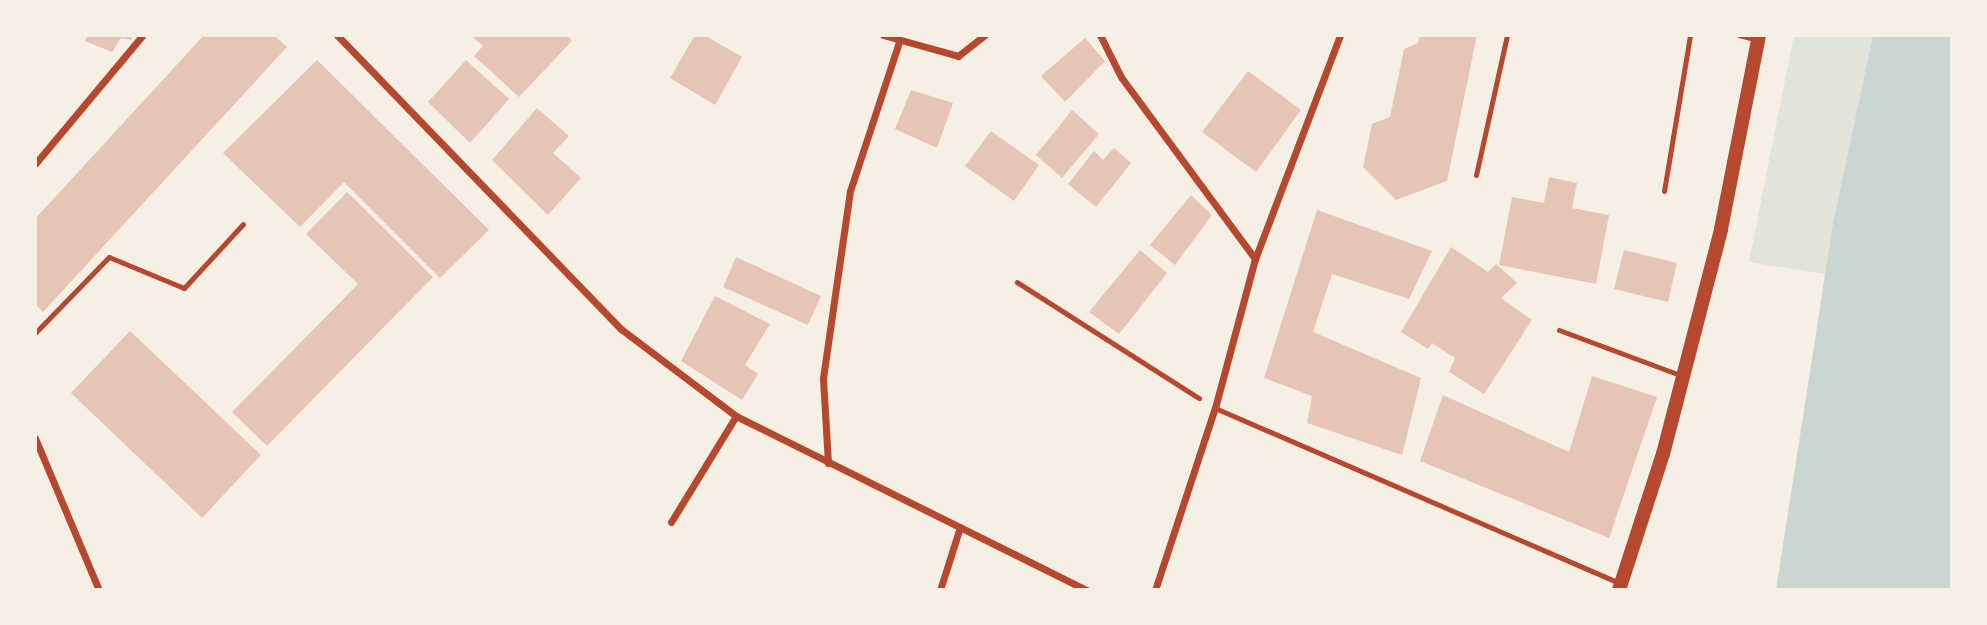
<!DOCTYPE html>
<html>
<head>
<meta charset="utf-8">
<style>
	body { margin:0 }
	#map { position:relative; width:1987px; height:625px; overflow:hidden; background:#f6efe4; font-family:"Source Sans 3",sans-serif }
	div>[style] { position:absolute }
	[style*='--x'] { left:calc(var(--x)*1px); top:calc(var(--y)*1px); width:calc(var(--w)*1px); rotate:calc(var(--a)*1deg) }
	.green>* { inset:0; background:#e2e4dc }
	.water>* { inset:0; background:#c9d6d2 }
	.building>* { inset:0; background:#e6c5b7 }
	.path>* { height:4.5px; margin:-2.25px; padding:0 2.25px; transform-origin:2.25px; border-radius:2.25px; background:#b5482f }
	.service>* { height:5px; margin:-2.5px; padding:0 2.5px; transform-origin:2.5px; border-radius:2.5px; background:#b5482f }
	.minor>* { height:7px; margin:-3.5px; padding:0 3.5px; transform-origin:3.5px; border-radius:3.5px; background:#b5482f }
	.secondary>* { height:14px; margin:-7px; padding:0 7px; transform-origin:7px; border-radius:7px; background:#b5482f }
	span { translate:-50% -50%; white-space:nowrap; text-align:center; line-height:1.15; -webkit-text-stroke:5px #f6efe4; paint-order:stroke }
	.frame { position:absolute; inset:0; border:37px solid #f6efe4; pointer-events:none }
</style>
</head>
<body>
<div id="map">
	<div class="green">
		<i style="clip-path:polygon(1794px 35px,1873px 35px,1825px 274px,1749px 262px)"></i>
	</div>
	<div class="water">
		<i style="clip-path:polygon(1873px 35px,1952px 35px,1952px 590px,1776px 590px,1833px 224px)"></i>
	</div>
	<div class="building">
		<i style="clip-path:polygon(87px 35px,132px 35px,131px 40px,121px 38px,112px 52px,85px 41px)"></i>
		<i style="clip-path:polygon(204px 35px,274px 35px,287px 47px,43px 312px,35px 304px,35px 219px)"></i>
		<i style="clip-path:polygon(470px 35px,567px 35px,572px 41px,519px 97px,474px 56px,483px 46px)"></i>
		<i style="clip-path:polygon(695px 35px,704px 35px,742px 57px,715px 105px,670px 78px)"></i>
		<i style="clip-path:polygon(1420px 35px,1477px 35px,1447px 181px,1396px 200px,1363px 167px,1372px 124px,1390px 117px,1404px 49px,1418px 43px)"></i>
		<i style="clip-path:polygon(1085px 38px,1105px 61px,1065px 102px,1041px 76px)"></i>
		<i style="clip-path:polygon(317px 60px,489px 230px,440px 278px,344px 182px,300px 227px,223px 153px)"></i>
		<i style="clip-path:polygon(466px 60px,509px 99px,470px 143px,428px 102px)"></i>
		<i style="clip-path:polygon(1248px 71px,1301px 110px,1256px 172px,1202px 132px)"></i>
		<i style="clip-path:polygon(911px 90px,953px 103px,937px 148px,895px 129px)"></i>
		<i style="clip-path:polygon(537px 108px,569px 136px,553px 153px,581px 178px,548px 215px,492px 160px)"></i>
		<i style="clip-path:polygon(1072px 110px,1099px 134px,1062px 178px,1036px 155px)"></i>
		<i style="clip-path:polygon(991px 131px,1039px 165px,1014px 201px,965px 166px)"></i>
		<i style="clip-path:polygon(1114px 148px,1131px 163px,1096px 207px,1068px 184px,1094px 151px,1103px 160px)"></i>
		<i style="clip-path:polygon(1549px 177px,1577px 183px,1572px 208px,1609px 215px,1596px 284px,1499px 265px,1512px 197px,1544px 203px)"></i>
		<i style="clip-path:polygon(347px 192px,433px 277px,267px 446px,232px 412px,358px 284px,306px 234px)"></i>
		<i style="clip-path:polygon(1191px 195px,1212px 215px,1175px 265px,1150px 245px)"></i>
		<i style="clip-path:polygon(1317px 210px,1432px 251px,1409px 299px,1332px 274px,1313px 332px,1421px 378px,1402px 455px,1307px 423px,1312px 396px,1264px 378px)"></i>
		<i style="clip-path:polygon(1451px 247px,1488px 272px,1496px 264px,1517px 283px,1501px 298px,1532px 320px,1484px 394px,1449px 372px,1455px 358px,1432px 343px,1428px 349px,1401px 332px)"></i>
		<i style="clip-path:polygon(1140px 250px,1167px 273px,1119px 334px,1089px 312px)"></i>
		<i style="clip-path:polygon(1624px 250px,1677px 263px,1668px 302px,1614px 289px)"></i>
		<i style="clip-path:polygon(736px 257px,821px 296px,808px 325px,723px 287px)"></i>
		<i style="clip-path:polygon(715px 296px,770px 324px,745px 365px,758px 374px,742px 400px,681px 361px)"></i>
		<i style="clip-path:polygon(130px 331px,261px 455px,202px 518px,71px 393px)"></i>
		<i style="clip-path:polygon(1592px 376px,1657px 397px,1609px 538px,1420px 461px,1443px 395px,1569px 452px)"></i>
	</div>
	<div class="path">
		<i style="--x:1017;--y:282;--w:216;--a:32.5"></i>
	</div>
	<div class="service">
		<i style="--x:1739;--y:35;--w:20;--a:15"></i>
		<i style="--x:1476;--y:175;--w:143;--a:-77.5"></i>
		<i style="--x:1664;--y:191;--w:158;--a:-80.5"></i>
		<i style="--x:1559;--y:330;--w:132;--a:20.4"></i>
		<i style="--x:35;--y:333;--w:106;--a:-45.8"></i>
		<i style="--x:109;--y:257;--w:81;--a:22.5"></i>
		<i style="--x:184;--y:288;--w:87;--a:-47.3"></i>
		<i style="--x:1215;--y:408;--w:441;--a:23.4"></i>
	</div>
	<div class="minor">
		<i style="--x:337;--y:35;--w:409;--a:46"></i>
		<i style="--x:621;--y:329;--w:144;--a:37.1"></i>
		<i style="--x:736;--y:416;--w:392;--a:26.4"></i>
		<i style="--x:883;--y:35;--w:78;--a:15.6"></i>
		<i style="--x:958;--y:56;--w:34;--a:-38"></i>
		<i style="--x:1100;--y:35;--w:47;--a:63.4"></i>
		<i style="--x:1121;--y:77;--w:226;--a:53.6"></i>
		<i style="--x:35;--y:164;--w:168;--a:-50.1"></i>
		<i style="--x:35;--y:438;--w:165;--a:67.2"></i>
		<i style="--x:828;--y:463;--w:85;--a:-93.4"></i>
		<i style="--x:823;--y:378;--w:189;--a:-81.8"></i>
		<i style="--x:850;--y:191;--w:157;--a:-71.8"></i>
		<i style="--x:671;--y:522;--w:124;--a:-58.5"></i>
		<i style="--x:940;--y:590;--w:66;--a:-72.4"></i>
		<i style="--x:1155;--y:590;--w:192;--a:-71.8"></i>
		<i style="--x:1215;--y:408;--w:154;--a:-75"></i>
		<i style="--x:1255;--y:259;--w:240;--a:-69.2"></i>
	</div>
	<div class="secondary">
		<i style="--x:1619;--y:590;--w:143;--a:-72.1"></i>
		<i style="--x:1663;--y:454;--w:232;--a:-75.5"></i>
		<i style="--x:1721;--y:229;--w:198;--a:-78.9"></i>
	</div>
	<div class="frame"></div>
</div>
</body>
</html>
